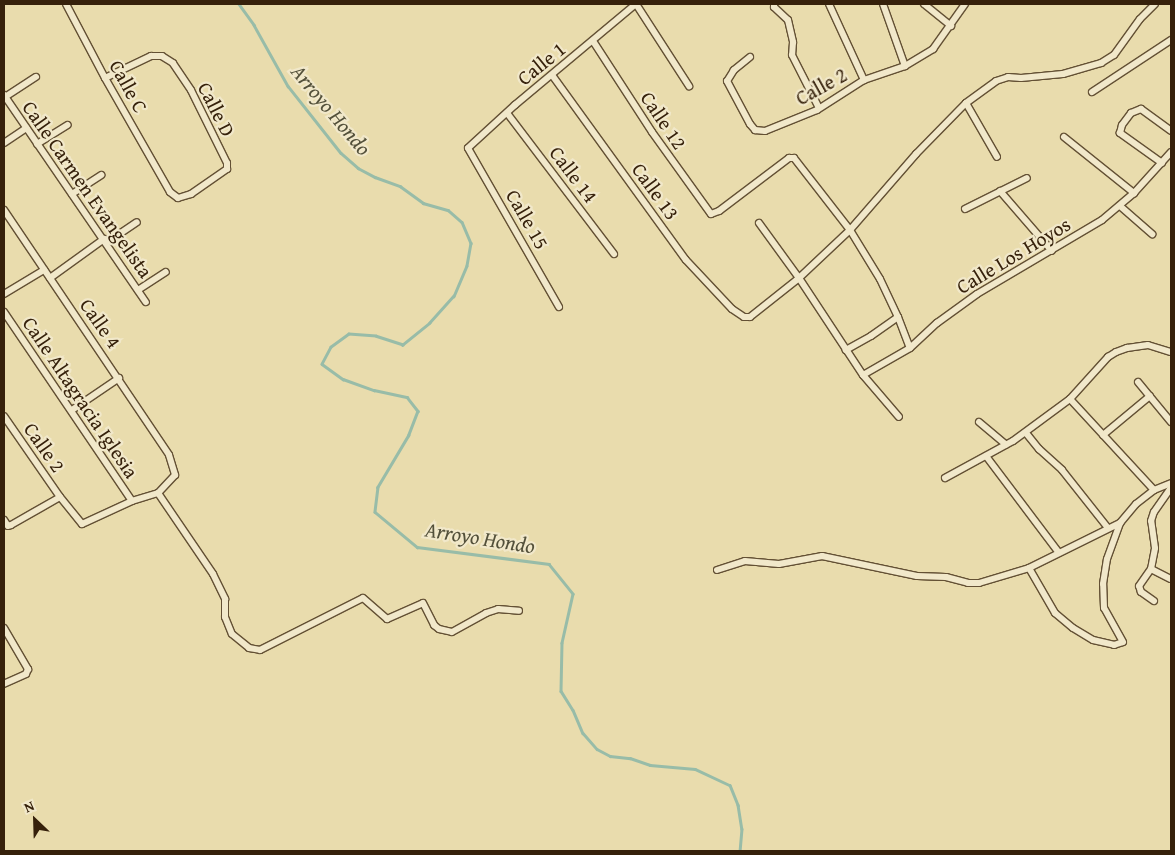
<!DOCTYPE html>
<html>
<head>
<meta charset="utf-8">
<style>
	body { margin:0 }
	#map { position:relative; width:1175px; height:855px; overflow:hidden; background:#e9dcad; font-family:"Gentium Book Plus",serif }
	div>[style] { position:absolute }
	[style*='--x'] { left:calc(var(--x)*1px); top:calc(var(--y)*1px); width:calc(var(--w)*1px); rotate:calc(var(--a)*1deg) }
	.stream>* { height:2.5px; margin:-1.25px; padding:0 1.25px; transform-origin:1.25px; border-radius:1.25px; background:#98bca8 }
	.roads { filter:drop-shadow(1px 0 #635034) drop-shadow(-1px 0 #635034) drop-shadow(0 1px #635034) drop-shadow(0 -1px #635034) }
	.minor>* { height:6px; margin:-3px; padding:0 3px; transform-origin:3px; border-radius:3px; background:#f1e8ca }
	span { translate:-50% -50%; white-space:nowrap; text-align:center; line-height:1.15; -webkit-text-stroke:4.5px #f1e8ca; paint-order:stroke }
	.street-label { font-size:20px; color:#36210b }
	.water-label { font-size:21px; color:#53503a; font-style:italic }
	.frame { position:absolute; inset:0; border:5px solid #36210b; pointer-events:none }
	.north { position:absolute; left:10px; top:795px; width:50px; height:50px; -webkit-text-stroke:4px #f1e8ca; paint-order:stroke; rotate:336deg; font-size:14px; font-weight:700; line-height:20px; text-align:center; color:#36210b }
	.north::after { content:''; display:block; margin:auto; width:18px; height:22px; background:#36210b; clip-path:polygon(50% 0,100% 100%,50% 72%,0 100%) }
</style>
</head>
<body>
<div id="map">
	<div class="stream">
		<i style="--x:239;--y:4;--w:26;--a:54"></i>
		<i style="--x:254;--y:25;--w:70;--a:60.9"></i>
		<i style="--x:288;--y:86;--w:85;--a:51.7"></i>
		<i style="--x:341;--y:153;--w:23;--a:41"></i>
		<i style="--x:358;--y:168;--w:19;--a:28"></i>
		<i style="--x:375;--y:177;--w:27;--a:20"></i>
		<i style="--x:400;--y:186;--w:29;--a:36"></i>
		<i style="--x:423;--y:203;--w:26;--a:16"></i>
		<i style="--x:448;--y:210;--w:18;--a:41"></i>
		<i style="--x:462;--y:222;--w:23;--a:67"></i>
		<i style="--x:471;--y:243;--w:23;--a:100"></i>
		<i style="--x:467;--y:266;--w:33;--a:113"></i>
		<i style="--x:454;--y:296;--w:36;--a:132"></i>
		<i style="--x:430;--y:323;--w:35;--a:141"></i>
		<i style="--x:403;--y:345;--w:28;--a:-162"></i>
		<i style="--x:376;--y:336;--w:27;--a:-176"></i>
		<i style="--x:349;--y:334;--w:22;--a:144"></i>
		<i style="--x:331;--y:347;--w:19;--a:118"></i>
		<i style="--x:322;--y:364;--w:26;--a:36"></i>
		<i style="--x:343;--y:379;--w:33;--a:20"></i>
		<i style="--x:374;--y:390;--w:34;--a:12"></i>
		<i style="--x:407;--y:397;--w:18;--a:52"></i>
		<i style="--x:418;--y:411;--w:26;--a:111"></i>
		<i style="--x:409;--y:435;--w:61;--a:120.8"></i>
		<i style="--x:378;--y:487;--w:25;--a:97"></i>
		<i style="--x:375;--y:512;--w:55;--a:39.8"></i>
		<i style="--x:417;--y:547;--w:133;--a:7.3"></i>
		<i style="--x:549;--y:564;--w:38;--a:51"></i>
		<i style="--x:573;--y:594;--w:50;--a:102.7"></i>
		<i style="--x:562;--y:643;--w:48;--a:91.2"></i>
		<i style="--x:561;--y:691;--w:22;--a:58"></i>
		<i style="--x:573;--y:710;--w:25;--a:67"></i>
		<i style="--x:583;--y:733;--w:21;--a:49"></i>
		<i style="--x:597;--y:749;--w:15;--a:28"></i>
		<i style="--x:610;--y:756;--w:20;--a:6"></i>
		<i style="--x:630;--y:758;--w:21;--a:19"></i>
		<i style="--x:650;--y:765;--w:45;--a:5.1"></i>
		<i style="--x:695;--y:769;--w:38;--a:25"></i>
		<i style="--x:730;--y:785;--w:22;--a:68"></i>
		<i style="--x:738;--y:805;--w:24;--a:81"></i>
		<i style="--x:742;--y:829;--w:22;--a:95"></i>
	</div>
	<div class="roads">
		<div class="minor">
			<i style="--x:66;--y:4;--w:84;--a:62.2"></i>
			<i style="--x:105;--y:78;--w:131;--a:60.3"></i>
			<i style="--x:170;--y:192;--w:10;--a:37"></i>
			<i style="--x:178;--y:198;--w:14;--a:-17"></i>
			<i style="--x:191;--y:194;--w:44;--a:-34.8"></i>
			<i style="--x:227;--y:169;--w:6;--a:-90"></i>
			<i style="--x:227;--y:163;--w:81;--a:-116.3"></i>
			<i style="--x:191;--y:90;--w:32;--a:-124"></i>
			<i style="--x:173;--y:63;--w:13;--a:-148"></i>
			<i style="--x:162;--y:56;--w:11;--a:180"></i>
			<i style="--x:151;--y:56;--w:51;--a:154.4"></i>
			<i style="--x:636;--y:4;--w:98;--a:57.1"></i>
			<i style="--x:774;--y:4;--w:3;--a:90"></i>
			<i style="--x:774;--y:7;--w:19;--a:43"></i>
			<i style="--x:788;--y:20;--w:23;--a:77"></i>
			<i style="--x:793;--y:42;--w:13;--a:94"></i>
			<i style="--x:792;--y:55;--w:59;--a:63"></i>
			<i style="--x:829;--y:4;--w:84;--a:65.3"></i>
			<i style="--x:883;--y:4;--w:66;--a:70.5"></i>
			<i style="--x:924;--y:4;--w:35;--a:39"></i>
			<i style="--x:593;--y:41;--w:108;--a:57"></i>
			<i style="--x:652;--y:132;--w:101;--a:54.3"></i>
			<i style="--x:711;--y:214;--w:9;--a:-21"></i>
			<i style="--x:719;--y:211;--w:88;--a:-37.1"></i>
			<i style="--x:789;--y:158;--w:5;--a:0"></i>
			<i style="--x:794;--y:158;--w:91;--a:52.1"></i>
			<i style="--x:850;--y:230;--w:57;--a:58.5"></i>
			<i style="--x:880;--y:279;--w:42;--a:64.7"></i>
			<i style="--x:898;--y:317;--w:33;--a:145"></i>
			<i style="--x:871;--y:336;--w:29;--a:151"></i>
			<i style="--x:750;--y:57;--w:21;--a:141"></i>
			<i style="--x:734;--y:70;--w:13;--a:122"></i>
			<i style="--x:727;--y:81;--w:49;--a:61.9"></i>
			<i style="--x:750;--y:124;--w:8;--a:50"></i>
			<i style="--x:755;--y:130;--w:10;--a:6"></i>
			<i style="--x:765;--y:131;--w:56;--a:-22"></i>
			<i style="--x:817;--y:110;--w:56;--a:-32.6"></i>
			<i style="--x:864;--y:80;--w:43;--a:-18.9"></i>
			<i style="--x:905;--y:66;--w:33;--a:-31"></i>
			<i style="--x:933;--y:49;--w:55;--a:-54.6"></i>
			<i style="--x:552;--y:75;--w:228;--a:54.1"></i>
			<i style="--x:686;--y:260;--w:67;--a:46.8"></i>
			<i style="--x:732;--y:309;--w:14;--a:34"></i>
			<i style="--x:744;--y:317;--w:6;--a:0"></i>
			<i style="--x:750;--y:317;--w:63;--a:-38.5"></i>
			<i style="--x:799;--y:278;--w:70;--a:-43.3"></i>
			<i style="--x:850;--y:230;--w:101;--a:-49"></i>
			<i style="--x:916;--y:154;--w:71;--a:-45.6"></i>
			<i style="--x:966;--y:103;--w:37;--a:-36"></i>
			<i style="--x:996;--y:81;--w:13;--a:-18"></i>
			<i style="--x:1008;--y:77;--w:13;--a:4"></i>
			<i style="--x:1021;--y:78;--w:42;--a:-5.4"></i>
			<i style="--x:1063;--y:74;--w:40;--a:-16"></i>
			<i style="--x:1101;--y:63;--w:15;--a:-32"></i>
			<i style="--x:1114;--y:55;--w:44;--a:-54.2"></i>
			<i style="--x:1140;--y:19;--w:21;--a:-45"></i>
			<i style="--x:1092;--y:92;--w:95;--a:-33.4"></i>
			<i style="--x:4;--y:95;--w:251;--a:55.6"></i>
			<i style="--x:5;--y:97;--w:37;--a:-33"></i>
			<i style="--x:966;--y:103;--w:62;--a:60.1"></i>
			<i style="--x:507;--y:113;--w:177;--a:52.8"></i>
			<i style="--x:1064;--y:137;--w:90;--a:38.7"></i>
			<i style="--x:4;--y:143;--w:27;--a:-34"></i>
			<i style="--x:37;--y:144;--w:36;--a:-32"></i>
			<i style="--x:1162;--y:163;--w:52;--a:-144.5"></i>
			<i style="--x:1120;--y:133;--w:8;--a:-76"></i>
			<i style="--x:1122;--y:125;--w:15;--a:-53"></i>
			<i style="--x:1131;--y:113;--w:11;--a:-22"></i>
			<i style="--x:1141;--y:109;--w:37;--a:36"></i>
			<i style="--x:1000;--y:191;--w:79;--a:49.1"></i>
			<i style="--x:72;--y:194;--w:35;--a:-33"></i>
			<i style="--x:1120;--y:206;--w:43;--a:41.2"></i>
			<i style="--x:965;--y:209;--w:69;--a:-26.6"></i>
			<i style="--x:4;--y:210;--w:295;--a:56"></i>
			<i style="--x:169;--y:455;--w:21;--a:73"></i>
			<i style="--x:175;--y:475;--w:25;--a:133"></i>
			<i style="--x:158;--y:493;--w:27;--a:163"></i>
			<i style="--x:132;--y:501;--w:55;--a:155.3"></i>
			<i style="--x:82;--y:524;--w:35;--a:-129"></i>
			<i style="--x:60;--y:497;--w:98;--a:-124.7"></i>
			<i style="--x:759;--y:223;--w:68;--a:54"></i>
			<i style="--x:799;--y:278;--w:116;--a:56.6"></i>
			<i style="--x:863;--y:375;--w:55;--a:49.4"></i>
			<i style="--x:106;--y:243;--w:37;--a:-34"></i>
			<i style="--x:50;--y:278;--w:67;--a:-35.8"></i>
			<i style="--x:138;--y:290;--w:33;--a:-33"></i>
			<i style="--x:4;--y:294;--w:47;--a:-31"></i>
			<i style="--x:559;--y:307;--w:183;--a:-119.8"></i>
			<i style="--x:468;--y:148;--w:64;--a:-42.5"></i>
			<i style="--x:515;--y:105;--w:158;--a:-39.9"></i>
			<i style="--x:4;--y:312;--w:228;--a:55.9"></i>
			<i style="--x:898;--y:317;--w:33;--a:69"></i>
			<i style="--x:863;--y:375;--w:54;--a:-29.9"></i>
			<i style="--x:910;--y:348;--w:37;--a:-43"></i>
			<i style="--x:937;--y:323;--w:49;--a:-35.9"></i>
			<i style="--x:977;--y:294;--w:145;--a:-30.6"></i>
			<i style="--x:1102;--y:220;--w:42;--a:-40.2"></i>
			<i style="--x:1134;--y:193;--w:55;--a:-47.9"></i>
			<i style="--x:1138;--y:382;--w:52;--a:50.5"></i>
			<i style="--x:1070;--y:399;--w:57;--a:-47.9"></i>
			<i style="--x:1108;--y:357;--w:9;--a:-32"></i>
			<i style="--x:1116;--y:352;--w:12;--a:-20"></i>
			<i style="--x:1127;--y:348;--w:21;--a:-8"></i>
			<i style="--x:1148;--y:345;--w:24;--a:17"></i>
			<i style="--x:72;--y:410;--w:57;--a:-34.2"></i>
			<i style="--x:979;--y:422;--w:35;--a:40"></i>
			<i style="--x:1026;--y:433;--w:21;--a:51"></i>
			<i style="--x:1039;--y:449;--w:31;--a:42"></i>
			<i style="--x:1062;--y:470;--w:74;--a:51.6"></i>
			<i style="--x:1103;--y:435;--w:61;--a:-39.7"></i>
			<i style="--x:986;--y:456;--w:121;--a:53"></i>
			<i style="--x:945;--y:478;--w:77;--a:-28.6"></i>
			<i style="--x:1013;--y:441;--w:71;--a:-36.4"></i>
			<i style="--x:1070;--y:399;--w:124;--a:47.3"></i>
			<i style="--x:158;--y:493;--w:98;--a:55.8"></i>
			<i style="--x:213;--y:574;--w:28;--a:64"></i>
			<i style="--x:225;--y:599;--w:18;--a:90"></i>
			<i style="--x:225;--y:617;--w:18;--a:68"></i>
			<i style="--x:232;--y:634;--w:22;--a:39"></i>
			<i style="--x:249;--y:648;--w:11;--a:10"></i>
			<i style="--x:260;--y:650;--w:115;--a:-26.8"></i>
			<i style="--x:363;--y:598;--w:32;--a:41"></i>
			<i style="--x:387;--y:619;--w:39;--a:-24"></i>
			<i style="--x:423;--y:603;--w:25;--a:63"></i>
			<i style="--x:434;--y:625;--w:6;--a:39"></i>
			<i style="--x:439;--y:629;--w:13;--a:13"></i>
			<i style="--x:452;--y:632;--w:39;--a:-29"></i>
			<i style="--x:486;--y:613;--w:13;--a:-18"></i>
			<i style="--x:498;--y:609;--w:21;--a:5"></i>
			<i style="--x:4;--y:520;--w:7;--a:56"></i>
			<i style="--x:8;--y:526;--w:3;--a:-18"></i>
			<i style="--x:11;--y:525;--w:56;--a:-29.7"></i>
			<i style="--x:1029;--y:568;--w:52;--a:60"></i>
			<i style="--x:1055;--y:613;--w:23;--a:40"></i>
			<i style="--x:1073;--y:628;--w:23;--a:31"></i>
			<i style="--x:1093;--y:640;--w:22;--a:13"></i>
			<i style="--x:1114;--y:645;--w:9;--a:-18"></i>
			<i style="--x:1123;--y:642;--w:39;--a:-119"></i>
			<i style="--x:1104;--y:608;--w:24;--a:-92"></i>
			<i style="--x:1103;--y:584;--w:25;--a:-81"></i>
			<i style="--x:1107;--y:559;--w:38;--a:-70"></i>
			<i style="--x:1120;--y:523;--w:25;--a:-50"></i>
			<i style="--x:1136;--y:504;--w:23;--a:-38"></i>
			<i style="--x:1154;--y:490;--w:18;--a:-22"></i>
			<i style="--x:1151;--y:569;--w:22;--a:27"></i>
			<i style="--x:717;--y:570;--w:29;--a:-18"></i>
			<i style="--x:745;--y:561;--w:34;--a:5"></i>
			<i style="--x:779;--y:564;--w:44;--a:-10.5"></i>
			<i style="--x:822;--y:556;--w:97;--a:11.9"></i>
			<i style="--x:917;--y:576;--w:29;--a:2"></i>
			<i style="--x:946;--y:577;--w:23;--a:15"></i>
			<i style="--x:968;--y:583;--w:11;--a:0"></i>
			<i style="--x:979;--y:583;--w:52;--a:-16.7"></i>
			<i style="--x:1029;--y:568;--w:102;--a:-26.3"></i>
			<i style="--x:1154;--y:601;--w:16;--a:-145"></i>
			<i style="--x:1141;--y:592;--w:6;--a:-108"></i>
			<i style="--x:1139;--y:586;--w:21;--a:-55"></i>
			<i style="--x:1151;--y:569;--w:21;--a:-79"></i>
			<i style="--x:1155;--y:548;--w:27;--a:-98"></i>
			<i style="--x:1151;--y:521;--w:9;--a:-72"></i>
			<i style="--x:1154;--y:512;--w:29;--a:-55"></i>
			<i style="--x:4;--y:628;--w:48;--a:59.7"></i>
			<i style="--x:28;--y:669;--w:5;--a:112"></i>
			<i style="--x:26;--y:674;--w:24;--a:156"></i>
		</div>
	</div>
	<div class="street-label">
		<span style="left:541px;top:63px;rotate:-39deg">Calle 1</span>
		<span style="left:129px;top:86px;rotate:61deg">Calle C</span>
		<span style="left:821px;top:86px;rotate:-29deg">Calle 2</span>
		<span style="left:217px;top:109px;rotate:63deg">Calle D</span>
		<span style="left:664px;top:120px;rotate:56deg">Calle 12</span>
		<span style="left:574px;top:174px;rotate:53deg">Calle 14</span>
		<span style="left:88px;top:189px;rotate:55deg">Calle Carmen Evangelista</span>
		<span style="left:656px;top:191px;rotate:54deg">Calle 13</span>
		<span style="left:528px;top:219px;rotate:60deg">Calle 15</span>
		<span style="left:1013px;top:255px;rotate:-31deg">Calle Los Hoyos</span>
		<span style="left:101px;top:323px;rotate:55deg">Calle 4</span>
		<span style="left:81px;top:397px;rotate:56deg">Calle Altagracia Iglesia</span>
		<span style="left:45px;top:447px;rotate:55deg">Calle 2</span>
	</div>
	<div class="water-label">
		<span style="left:331px;top:110px;rotate:50deg">Arroyo Hondo</span>
		<span style="left:480px;top:538px;rotate:9deg">Arroyo Hondo</span>
	</div>
	<div class="frame"></div>
	<div class="north">N</div>
</div>
</body>
</html>
